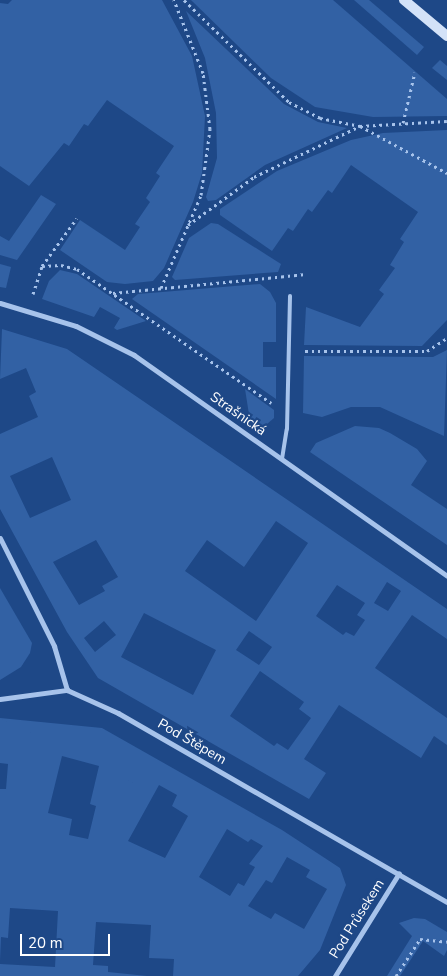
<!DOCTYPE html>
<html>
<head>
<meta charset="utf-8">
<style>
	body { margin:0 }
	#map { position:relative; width:447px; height:976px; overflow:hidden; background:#1e4887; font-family:"Nunito Sans",sans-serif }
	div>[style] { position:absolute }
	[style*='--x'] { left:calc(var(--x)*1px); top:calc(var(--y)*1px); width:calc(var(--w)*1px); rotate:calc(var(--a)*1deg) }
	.green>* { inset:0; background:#3261a4 }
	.path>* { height:3px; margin-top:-1.5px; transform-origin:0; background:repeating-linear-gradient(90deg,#a7c3eb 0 2.5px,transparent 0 6.5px) }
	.lane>* { height:4px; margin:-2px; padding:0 2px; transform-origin:2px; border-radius:2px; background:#a7c3eb }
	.street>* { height:5px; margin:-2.5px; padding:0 2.5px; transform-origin:2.5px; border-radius:2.5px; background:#a7c3eb }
	.secondary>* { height:10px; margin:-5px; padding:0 5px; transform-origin:5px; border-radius:5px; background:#d3e2f8 }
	span { translate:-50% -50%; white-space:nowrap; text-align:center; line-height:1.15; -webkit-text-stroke:4.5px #1e4887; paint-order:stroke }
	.street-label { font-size:14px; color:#fff }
	.scale { position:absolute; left:20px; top:934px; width:90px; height:22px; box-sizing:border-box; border:2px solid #fff; border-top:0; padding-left:6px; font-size:15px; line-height:18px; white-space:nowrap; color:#fff; -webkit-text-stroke:4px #1e4887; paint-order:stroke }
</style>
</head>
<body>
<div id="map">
	<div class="green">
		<i style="clip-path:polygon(12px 0,162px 0,192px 56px,205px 116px,202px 173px,193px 202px,164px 268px,153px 281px,125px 284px,107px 282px,60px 250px,80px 220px,125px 250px,140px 227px,135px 224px,150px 202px,146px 198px,160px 176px,156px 173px,174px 146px,107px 100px,88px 126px,84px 124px,69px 146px,64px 143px,29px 186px,0 166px,0 3px,8px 4px)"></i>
		<i style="clip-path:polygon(191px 0,333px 0,447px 99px,447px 116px,373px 117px,315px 107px,271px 78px)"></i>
		<i style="clip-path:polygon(354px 0,369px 0,424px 47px,417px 55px)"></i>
		<i style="clip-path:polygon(186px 11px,284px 104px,318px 122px,347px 128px,265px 165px,216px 200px,208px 201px,206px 197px,217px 158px,216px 113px,205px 58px)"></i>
		<i style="clip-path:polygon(440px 60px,447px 66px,447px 80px,432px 68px)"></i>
		<i style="clip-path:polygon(447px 130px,447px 320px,422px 346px,304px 345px,306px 307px,360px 327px,384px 294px,379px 290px,395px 268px,390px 265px,404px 242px,400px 239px,418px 212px,351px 165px,332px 193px,328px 190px,312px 212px,308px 209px,293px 231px,288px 228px,272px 251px,220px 215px,220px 209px,277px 171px,351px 140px,383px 133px)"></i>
		<i style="clip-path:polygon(41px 195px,56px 204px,17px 260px,0 255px,0 236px,9px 241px)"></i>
		<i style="clip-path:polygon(211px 223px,218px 224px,281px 264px,278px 272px,175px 280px,172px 277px,189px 238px)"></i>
		<i style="clip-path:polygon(0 264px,11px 267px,6px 288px,0 287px)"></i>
		<i style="clip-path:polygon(60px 270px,77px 274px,146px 321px,117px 330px,114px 328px,120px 318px,100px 307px,94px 317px,42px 299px,49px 281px)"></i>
		<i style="clip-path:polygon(260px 284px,270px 292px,276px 303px,276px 342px,263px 342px,263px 367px,276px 367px,276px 399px,132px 299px,138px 294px)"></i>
		<i style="clip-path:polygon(evenodd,2px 329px,67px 349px,447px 609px,447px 639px,412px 615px,375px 668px,447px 718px,447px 745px,434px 736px,421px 758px,339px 705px,304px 759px,326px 773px,309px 799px,98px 678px,67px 632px,0 509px,0 434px,38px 417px,29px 396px,36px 392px,26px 368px,0 379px,2px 329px,52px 457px,71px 500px,30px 518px,10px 476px,52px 457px,2px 329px,276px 521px,308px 543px,256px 621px,185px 571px,207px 540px,244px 567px,276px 521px,2px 329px,96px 540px,118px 577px,102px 586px,105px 591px,79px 605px,53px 562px,96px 540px,2px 329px,387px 582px,401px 591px,388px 611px,374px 603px,387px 582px,2px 329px,337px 585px,365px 603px,357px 615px,365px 620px,354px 636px,346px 632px,343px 635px,316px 616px,337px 585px,2px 329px,144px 613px,216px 650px,193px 695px,121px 657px,144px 613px,2px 329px,104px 621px,116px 635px,95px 652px,84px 638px,104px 621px,2px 329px,249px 631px,272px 647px,259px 665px,236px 650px,249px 631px,2px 329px,260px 671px,304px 702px,299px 709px,311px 718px,288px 750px,277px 743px,274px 746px,230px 716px,260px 671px)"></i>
		<i style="clip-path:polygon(447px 350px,444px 436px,380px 407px,351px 407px,322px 417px,303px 413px,304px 356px,433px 357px)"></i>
		<i style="clip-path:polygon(245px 389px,274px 410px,274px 418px,267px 424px,257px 426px,250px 421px)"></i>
		<i style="clip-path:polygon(355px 426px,379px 428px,390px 433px,417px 449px,427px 461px,411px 485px,447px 509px,447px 545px,310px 452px,316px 443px)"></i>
		<i style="clip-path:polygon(0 588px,32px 643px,30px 653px,21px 667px,0 680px)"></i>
		<i style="clip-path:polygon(evenodd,0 718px,102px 728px,282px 830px,340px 868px,346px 885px,320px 950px,298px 976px,173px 976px,174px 959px,149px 958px,151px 925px,96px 922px,93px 965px,108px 966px,108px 972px,147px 976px,0 976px,0 964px,55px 967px,58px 911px,10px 908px,8px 938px,1px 937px,0 961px,0 789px,6px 789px,8px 764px,0 763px,0 718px,62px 756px,99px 766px,90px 804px,96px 806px,88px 839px,69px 835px,72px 819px,48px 813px,62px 756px,0 718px,159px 785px,177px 795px,172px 806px,188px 816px,165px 858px,128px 841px,159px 785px,0 718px,227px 829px,248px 842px,251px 839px,263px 846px,249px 864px,255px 867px,244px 886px,238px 883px,230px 896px,199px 877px,227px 829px,0 718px,287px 857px,310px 870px,306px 877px,327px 889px,304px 929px,275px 913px,271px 919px,248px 906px,266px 880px,272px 883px,287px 857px)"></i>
		<i style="clip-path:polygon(414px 918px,425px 919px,447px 932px,447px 950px,444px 956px,423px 941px,400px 976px,387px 976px,412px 936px,399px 923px)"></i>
	</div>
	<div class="path">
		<i style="--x:184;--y:0;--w:146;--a:44.2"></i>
		<i style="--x:289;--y:102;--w:35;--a:27"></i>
		<i style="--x:320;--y:118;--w:41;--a:11.3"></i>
		<i style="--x:360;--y:126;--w:87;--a:-3.3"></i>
		<i style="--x:403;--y:123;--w:52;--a:-76.8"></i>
		<i style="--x:188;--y:225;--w:82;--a:-36"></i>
		<i style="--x:254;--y:177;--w:118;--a:-25.7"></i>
		<i style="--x:360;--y:126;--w:99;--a:28.4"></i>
		<i style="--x:42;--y:266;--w:19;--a:-3"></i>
		<i style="--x:61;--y:265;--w:16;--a:14"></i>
		<i style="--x:77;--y:269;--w:236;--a:34.6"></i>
		<i style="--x:161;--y:288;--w:101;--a:-66.7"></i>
		<i style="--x:201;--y:195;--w:67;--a:-82.2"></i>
		<i style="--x:210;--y:129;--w:56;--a:-97.1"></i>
		<i style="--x:203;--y:73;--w:79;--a:-111.7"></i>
		<i style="--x:113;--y:293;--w:194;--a:-5.6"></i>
		<i style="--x:33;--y:294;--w:29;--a:-72"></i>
		<i style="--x:42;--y:266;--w:59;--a:-53.9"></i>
		<i style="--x:305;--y:351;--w:122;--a:0"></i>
		<i style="--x:427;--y:351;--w:24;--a:-33"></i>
		<i style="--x:396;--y:976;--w:44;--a:-57"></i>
		<i style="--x:420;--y:939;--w:27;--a:6"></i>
	</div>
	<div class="lane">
		<i style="--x:282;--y:459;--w:30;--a:-81"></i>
		<i style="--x:287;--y:429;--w:133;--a:-88.7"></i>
	</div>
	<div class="street">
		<i style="--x:0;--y:303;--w:79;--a:16.8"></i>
		<i style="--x:76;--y:326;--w:65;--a:26.6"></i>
		<i style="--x:134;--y:355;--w:383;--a:35.2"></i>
		<i style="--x:0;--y:538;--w:121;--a:63.4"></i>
		<i style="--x:54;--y:646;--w:46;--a:73.5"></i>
		<i style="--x:67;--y:690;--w:56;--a:24.3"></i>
		<i style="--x:118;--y:713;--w:379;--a:29.9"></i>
		<i style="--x:0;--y:699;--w:68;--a:-7.7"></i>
		<i style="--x:335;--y:976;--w:121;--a:-58.1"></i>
	</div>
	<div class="secondary">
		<i style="--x:404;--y:0;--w:56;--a:39.9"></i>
	</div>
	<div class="street-label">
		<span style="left:238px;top:414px;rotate:35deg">Strašnická</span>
		<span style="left:192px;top:742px;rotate:30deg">Pod Štěpem</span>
		<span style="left:357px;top:919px;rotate:-58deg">Pod Průsekem</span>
	</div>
	<div class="scale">20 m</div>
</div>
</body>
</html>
